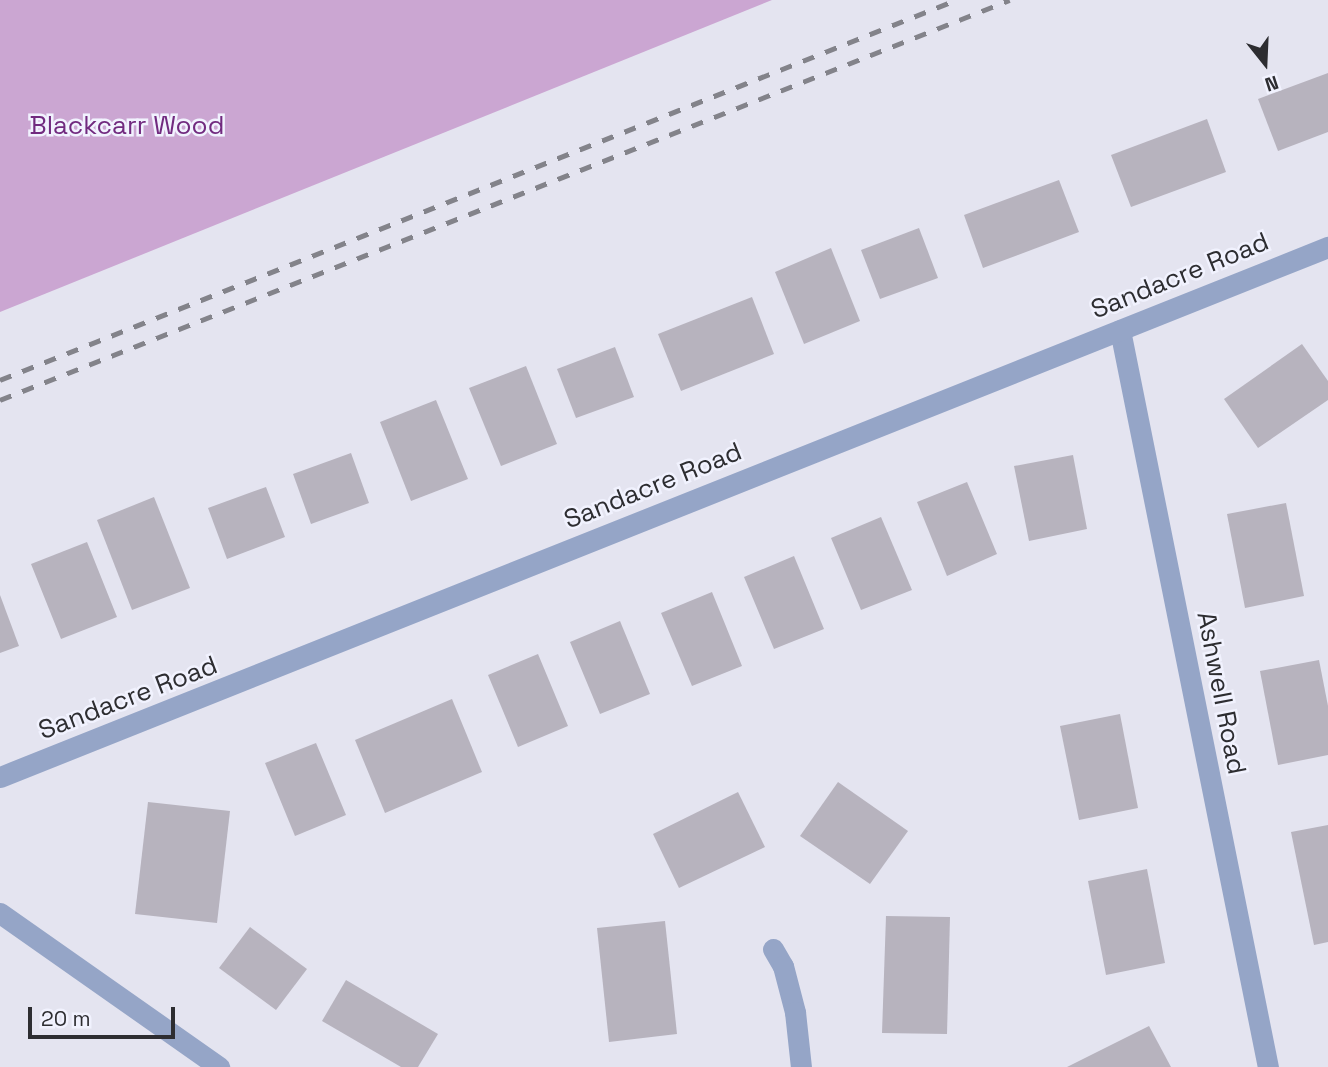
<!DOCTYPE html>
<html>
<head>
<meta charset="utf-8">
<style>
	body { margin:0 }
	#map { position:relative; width:1328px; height:1067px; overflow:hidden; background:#e4e4f0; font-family:"Space Grotesk",sans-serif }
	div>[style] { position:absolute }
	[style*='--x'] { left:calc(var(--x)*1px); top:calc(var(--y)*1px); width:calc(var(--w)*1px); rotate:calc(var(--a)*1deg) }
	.green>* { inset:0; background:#cba6d2 }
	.building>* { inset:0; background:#b7b3be }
	.minor>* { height:21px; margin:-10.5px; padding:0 10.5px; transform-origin:10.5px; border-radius:10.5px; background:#95a5c7 }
	.rail>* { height:5px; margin-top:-2.5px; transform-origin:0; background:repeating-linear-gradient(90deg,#83838a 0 12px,transparent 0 24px) }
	span { translate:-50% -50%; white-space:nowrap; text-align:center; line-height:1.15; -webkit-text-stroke:5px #f1f2fe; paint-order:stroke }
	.park-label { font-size:26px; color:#712a7f }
	.street-label { font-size:26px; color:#2d2d31 }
	.north { position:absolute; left:1230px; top:28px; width:70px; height:70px; -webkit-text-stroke:5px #f1f2fe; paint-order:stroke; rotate:162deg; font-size:19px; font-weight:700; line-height:28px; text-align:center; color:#2d2d31 }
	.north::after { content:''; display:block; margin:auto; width:24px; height:32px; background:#2d2d31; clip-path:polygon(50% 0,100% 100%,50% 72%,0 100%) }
	.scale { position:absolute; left:28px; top:1007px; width:147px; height:32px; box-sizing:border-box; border:4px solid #2d2d31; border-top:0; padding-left:9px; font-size:21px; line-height:24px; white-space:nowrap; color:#2d2d31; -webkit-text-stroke:5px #f1f2fe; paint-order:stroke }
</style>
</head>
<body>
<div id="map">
	<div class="green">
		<i style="clip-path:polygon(0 0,772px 0,0 312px)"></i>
	</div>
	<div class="building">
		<i style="clip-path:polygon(1328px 73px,1328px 132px,1278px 151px,1258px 99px)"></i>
		<i style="clip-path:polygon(1207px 119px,1226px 172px,1131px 207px,1111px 155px)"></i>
		<i style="clip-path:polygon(1059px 180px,1079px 232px,983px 268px,964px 215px)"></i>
		<i style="clip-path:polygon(919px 228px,938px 278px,880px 299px,861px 250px)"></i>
		<i style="clip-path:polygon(831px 248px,860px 321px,804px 344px,775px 272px)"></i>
		<i style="clip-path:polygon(752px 297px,774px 354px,681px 391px,658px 334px)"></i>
		<i style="clip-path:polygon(1302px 344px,1328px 381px,1328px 400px,1258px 448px,1224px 399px)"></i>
		<i style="clip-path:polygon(615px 347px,634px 397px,576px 418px,557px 369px)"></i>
		<i style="clip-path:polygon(526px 366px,557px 444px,501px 466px,469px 388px)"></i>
		<i style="clip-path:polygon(436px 400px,468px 479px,411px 501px,380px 422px)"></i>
		<i style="clip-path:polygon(351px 453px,369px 503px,311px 524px,293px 474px)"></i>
		<i style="clip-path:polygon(1073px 455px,1087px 529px,1029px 541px,1014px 466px)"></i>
		<i style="clip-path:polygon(967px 482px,997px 554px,947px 576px,917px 502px)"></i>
		<i style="clip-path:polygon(266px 487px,285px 537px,227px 559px,208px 508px)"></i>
		<i style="clip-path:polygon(154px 497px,190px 588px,132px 610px,97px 520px)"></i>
		<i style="clip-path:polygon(1286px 503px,1304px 596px,1245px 608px,1227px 514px)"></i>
		<i style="clip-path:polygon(881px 517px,912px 590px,861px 610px,831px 538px)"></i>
		<i style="clip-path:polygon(87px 542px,117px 617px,61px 639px,31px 564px)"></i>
		<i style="clip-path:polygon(794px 556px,824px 629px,774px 649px,744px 577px)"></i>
		<i style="clip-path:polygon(712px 592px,742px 666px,692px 686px,661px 613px)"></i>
		<i style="clip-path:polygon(0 595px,19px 646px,0 653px)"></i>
		<i style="clip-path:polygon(620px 621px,650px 694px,600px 714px,570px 642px)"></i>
		<i style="clip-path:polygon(538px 654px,568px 726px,518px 747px,488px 675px)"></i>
		<i style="clip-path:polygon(1319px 660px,1328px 706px,1328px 755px,1278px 765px,1260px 671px)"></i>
		<i style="clip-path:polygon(452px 699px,482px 772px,385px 813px,355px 740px)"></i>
		<i style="clip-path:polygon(1120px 714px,1138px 808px,1079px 820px,1060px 726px)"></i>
		<i style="clip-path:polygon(316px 743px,346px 815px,295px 836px,265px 763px)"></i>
		<i style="clip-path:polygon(838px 782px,908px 831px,870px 884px,800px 836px)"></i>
		<i style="clip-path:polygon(738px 792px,765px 847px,679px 888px,653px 834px)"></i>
		<i style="clip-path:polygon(148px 802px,230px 811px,217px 923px,135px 914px)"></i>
		<i style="clip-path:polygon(1328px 825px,1328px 942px,1314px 945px,1291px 832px)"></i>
		<i style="clip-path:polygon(1147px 869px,1165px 963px,1106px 975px,1088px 881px)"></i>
		<i style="clip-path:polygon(886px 916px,950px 917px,947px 1034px,882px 1033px)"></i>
		<i style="clip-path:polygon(665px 921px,677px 1034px,609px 1042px,597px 928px)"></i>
		<i style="clip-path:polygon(250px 927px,307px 969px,276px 1010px,219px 968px)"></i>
		<i style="clip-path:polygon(346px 980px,438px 1034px,418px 1067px,401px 1067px,322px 1021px)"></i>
		<i style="clip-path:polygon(1149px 1026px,1171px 1067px,1067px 1067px)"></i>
	</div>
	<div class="minor">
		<i style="--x:1120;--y:330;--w:752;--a:78.65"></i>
		<i style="--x:0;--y:777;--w:1430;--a:-21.76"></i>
		<i style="--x:0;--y:913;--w:268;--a:35.1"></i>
		<i style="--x:773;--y:949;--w:20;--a:60"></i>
		<i style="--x:783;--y:966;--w:48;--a:75.4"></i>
		<i style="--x:795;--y:1012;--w:55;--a:83.8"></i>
	</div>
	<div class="rail">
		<i style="--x:0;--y:380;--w:1029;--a:-21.68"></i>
		<i style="--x:0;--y:400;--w:1086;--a:-21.61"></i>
	</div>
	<div class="park-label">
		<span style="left:127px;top:126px">Blackcarr Wood</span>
	</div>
	<div class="street-label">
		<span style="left:1180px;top:276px;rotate:-22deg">Sandacre Road</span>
		<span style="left:653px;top:486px;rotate:-22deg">Sandacre Road</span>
		<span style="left:1221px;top:693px;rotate:79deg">Ashwell Road</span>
		<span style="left:128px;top:698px;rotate:-21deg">Sandacre Road</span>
	</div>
	<div class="north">N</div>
	<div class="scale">20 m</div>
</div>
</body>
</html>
